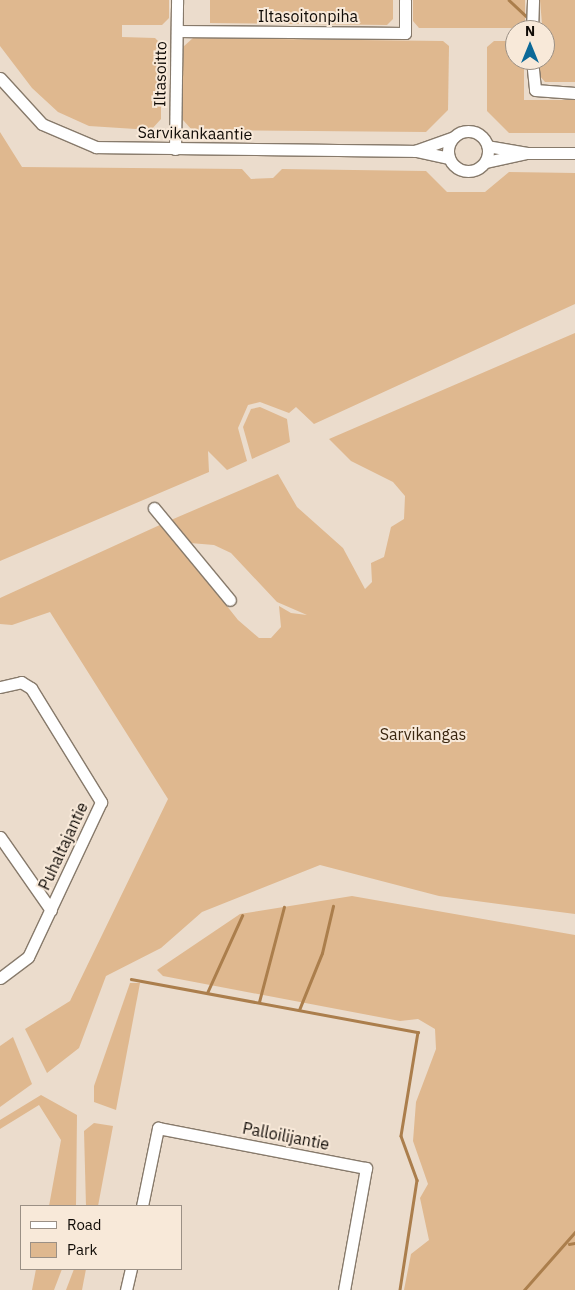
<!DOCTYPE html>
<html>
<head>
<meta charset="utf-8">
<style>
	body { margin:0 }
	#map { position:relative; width:575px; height:1290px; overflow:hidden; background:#ebdccc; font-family:"IBM Plex Sans",sans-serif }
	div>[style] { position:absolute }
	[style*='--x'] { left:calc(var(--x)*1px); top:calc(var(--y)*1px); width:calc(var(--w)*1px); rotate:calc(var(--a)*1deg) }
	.green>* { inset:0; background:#dfb88f }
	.stream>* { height:2.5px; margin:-1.25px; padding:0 1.25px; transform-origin:1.25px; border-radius:1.25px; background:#ab7e4c }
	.roads { filter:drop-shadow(1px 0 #877a6b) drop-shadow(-1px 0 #877a6b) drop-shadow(0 1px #877a6b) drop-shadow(0 -1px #877a6b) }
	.minor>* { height:11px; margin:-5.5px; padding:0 5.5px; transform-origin:5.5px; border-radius:5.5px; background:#fff }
	.minor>.ring { margin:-5.5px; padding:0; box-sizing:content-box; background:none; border:11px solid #fff; border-radius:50% }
	span { translate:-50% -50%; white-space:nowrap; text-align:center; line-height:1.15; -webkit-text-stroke:4px #f8e9d9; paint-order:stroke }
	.street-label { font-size:16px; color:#100b06 }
	.park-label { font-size:16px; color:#3b2710 }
	.legend { position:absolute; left:20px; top:1205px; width:162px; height:65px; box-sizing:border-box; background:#f8e9d9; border:1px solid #9b9085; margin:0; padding:6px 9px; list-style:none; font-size:15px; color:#100b06 }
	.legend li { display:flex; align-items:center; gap:10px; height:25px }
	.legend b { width:25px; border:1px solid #9b9085 }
	.north { position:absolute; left:505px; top:20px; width:50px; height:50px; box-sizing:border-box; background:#f8e9d9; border:1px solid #9b9085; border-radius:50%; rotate:0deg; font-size:14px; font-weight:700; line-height:20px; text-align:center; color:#100b06 }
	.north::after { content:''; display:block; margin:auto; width:18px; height:22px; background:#0c6998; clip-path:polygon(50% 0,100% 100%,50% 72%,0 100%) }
</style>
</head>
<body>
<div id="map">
	<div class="green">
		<i style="clip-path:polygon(0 0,169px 0,169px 18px,162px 25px,122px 25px,122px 37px,155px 38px,161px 44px,161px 119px,151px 130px,89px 126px,58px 112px,32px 88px,0 46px)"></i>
		<i style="clip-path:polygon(210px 0,393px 0,393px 19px,387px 25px,210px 23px)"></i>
		<i style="clip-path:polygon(413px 0,525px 0,525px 22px,519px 28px,419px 28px,413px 21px)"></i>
		<i style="clip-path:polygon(540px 0,575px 0,575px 82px,545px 82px,539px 75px,539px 60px,545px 60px)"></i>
		<i style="clip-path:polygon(193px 38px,443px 41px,449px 46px,448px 110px,426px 132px,192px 130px,183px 120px,183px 47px)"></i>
		<i style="clip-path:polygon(494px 41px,515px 41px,515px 60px,524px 60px,524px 100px,575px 100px,575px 133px,509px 133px,487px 111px,487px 47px)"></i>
		<i style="clip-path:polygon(0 132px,22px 167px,242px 169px,251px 179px,273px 178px,282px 169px,426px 171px,447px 192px,485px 192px,509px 172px,575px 173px,575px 304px,314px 424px,296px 407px,289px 413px,260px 402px,248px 405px,238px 428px,247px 461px,227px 470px,208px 451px,209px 472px,0 561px)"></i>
		<i style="clip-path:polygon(575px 333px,575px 914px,439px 896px,320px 865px,202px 912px,161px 948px,106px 976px,79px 1048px,47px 1073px,25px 1029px,70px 1001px,168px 799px,50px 612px,12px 625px,0 624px,0 598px,162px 524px,238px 620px,259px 638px,271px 638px,281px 627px,279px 606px,291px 613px,307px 615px,277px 602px,231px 553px,214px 545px,190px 543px,171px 520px,278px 474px,297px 507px,343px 548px,365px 589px,372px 582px,371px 563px,384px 557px,391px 527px,404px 519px,405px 496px,393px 482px,351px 461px,329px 439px)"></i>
		<i style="clip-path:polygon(260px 407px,287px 419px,290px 442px,252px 459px,243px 427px,251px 409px)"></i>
		<i style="clip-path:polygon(352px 896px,575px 935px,575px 1290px,404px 1290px,411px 1254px,429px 1240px,420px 1198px,428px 1184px,413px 1141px,416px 1102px,436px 1049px,435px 1029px,418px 1019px,400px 1021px,163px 976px,157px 970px,240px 914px)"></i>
		<i style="clip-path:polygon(130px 983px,140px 983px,116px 1110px,94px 1102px,94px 1086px)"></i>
		<i style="clip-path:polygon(13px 1037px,32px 1084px,0 1107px,0 1046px)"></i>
		<i style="clip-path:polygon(41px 1095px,77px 1115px,76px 1206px,49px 1206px,61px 1140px,39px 1105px,0 1129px,0 1120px)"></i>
		<i style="clip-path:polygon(94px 1123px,113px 1126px,98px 1206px,86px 1206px,84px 1131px)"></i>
		<i style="clip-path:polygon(36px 1269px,62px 1269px,54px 1290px,32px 1290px)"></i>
		<i style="clip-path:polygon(74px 1269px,86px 1269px,82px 1290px,66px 1290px)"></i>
	</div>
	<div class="stream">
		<i style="--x:509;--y:0;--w:25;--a:43"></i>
		<i style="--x:131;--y:979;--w:292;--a:10.5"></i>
		<i style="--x:418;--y:1032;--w:105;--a:99.3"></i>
		<i style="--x:401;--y:1136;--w:47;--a:70"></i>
		<i style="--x:417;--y:1180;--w:111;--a:98.8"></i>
		<i style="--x:207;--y:993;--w:85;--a:-65.6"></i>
		<i style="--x:259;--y:1002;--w:98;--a:-75.3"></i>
		<i style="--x:299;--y:1010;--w:61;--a:-68"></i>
		<i style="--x:322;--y:953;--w:48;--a:-76.8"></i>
		<i style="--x:569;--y:1244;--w:6;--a:-9"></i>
		<i style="--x:524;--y:1290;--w:77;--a:-48.7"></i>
	</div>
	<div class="roads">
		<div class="minor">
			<i style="--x:532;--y:30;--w:30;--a:-88"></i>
			<i style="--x:177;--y:31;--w:228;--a:0.5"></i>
			<i style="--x:405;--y:33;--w:33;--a:-90"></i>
			<i style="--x:532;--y:60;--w:30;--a:84"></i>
			<i style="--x:535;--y:90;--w:40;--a:4.3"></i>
			<i style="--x:0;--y:78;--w:62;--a:47.6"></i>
			<i style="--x:42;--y:124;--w:59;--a:23.1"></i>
			<i style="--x:96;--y:147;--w:319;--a:0.7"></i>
			<i class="ring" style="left:448px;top:131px;width:29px;height:29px"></i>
			<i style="--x:175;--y:149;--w:149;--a:-89.2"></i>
			<i style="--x:527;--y:153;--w:48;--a:0"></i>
			<i style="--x:449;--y:158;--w:35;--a:-168"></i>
			<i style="--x:415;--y:151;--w:41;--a:-19.7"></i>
			<i style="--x:486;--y:162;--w:42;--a:-12.4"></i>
			<i style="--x:527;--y:153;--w:40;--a:-170"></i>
			<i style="--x:154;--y:508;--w:119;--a:50.4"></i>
			<i style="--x:0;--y:687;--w:22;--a:-13"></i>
			<i style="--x:21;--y:682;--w:12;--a:31"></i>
			<i style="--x:31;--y:688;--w:134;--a:58.4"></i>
			<i style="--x:101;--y:802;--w:171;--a:115.2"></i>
			<i style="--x:28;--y:957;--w:35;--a:143"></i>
			<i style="--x:0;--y:837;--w:89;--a:55.1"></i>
			<i style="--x:142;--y:1206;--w:80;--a:-78.4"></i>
			<i style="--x:158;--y:1128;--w:212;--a:10.9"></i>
			<i style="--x:366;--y:1168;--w:124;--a:100.2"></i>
			<i style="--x:126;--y:1290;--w:22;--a:-77"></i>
		</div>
	</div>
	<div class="street-label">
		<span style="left:308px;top:16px">Iltasoitonpiha</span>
		<span style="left:160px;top:74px;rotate:-89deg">Iltasoitto</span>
		<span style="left:195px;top:133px;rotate:1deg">Sarvikankaantie</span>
		<span style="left:63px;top:846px;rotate:-65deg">Puhaltajantie</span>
		<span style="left:286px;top:1136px;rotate:11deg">Palloilijantie</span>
	</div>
	<div class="park-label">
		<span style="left:423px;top:734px">Sarvikangas</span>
	</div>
	<ul class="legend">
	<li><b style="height:6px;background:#fff"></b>Road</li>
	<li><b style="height:14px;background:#dfb88f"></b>Park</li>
	</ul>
	<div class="north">N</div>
</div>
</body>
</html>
